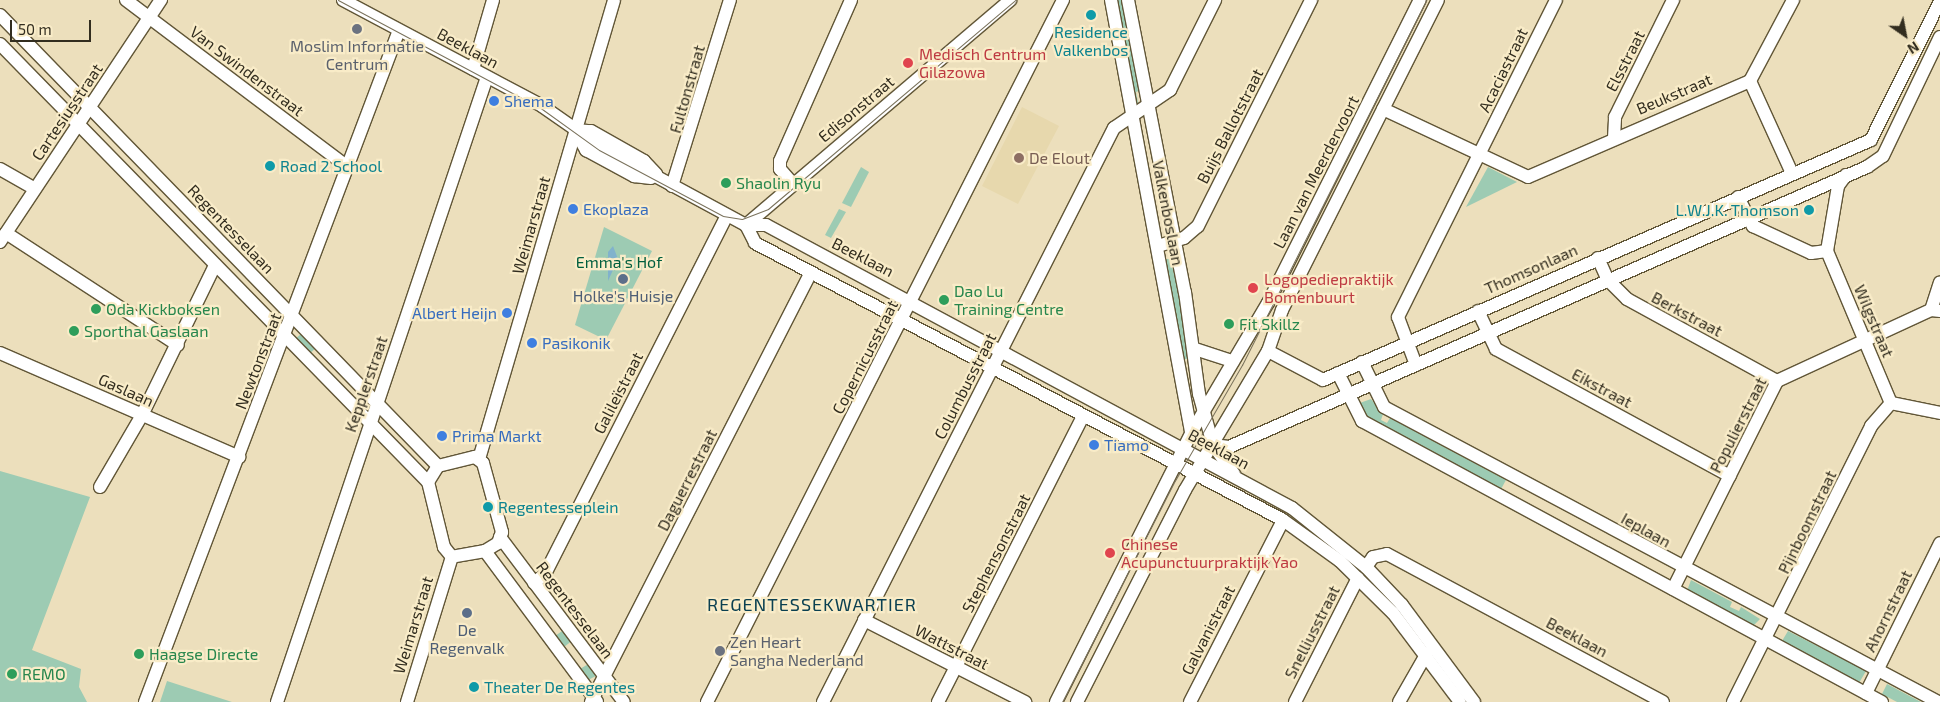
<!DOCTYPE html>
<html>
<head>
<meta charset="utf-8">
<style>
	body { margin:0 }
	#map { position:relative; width:1940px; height:702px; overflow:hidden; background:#ecdfbc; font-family:"Exo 2",sans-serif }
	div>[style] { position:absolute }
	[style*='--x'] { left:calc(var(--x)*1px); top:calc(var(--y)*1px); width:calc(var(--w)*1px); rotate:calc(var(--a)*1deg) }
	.built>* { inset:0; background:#e7d8ad }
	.green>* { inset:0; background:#9dcbb3 }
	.water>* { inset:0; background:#81b2cc }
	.roads { filter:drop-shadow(1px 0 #615637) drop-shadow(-1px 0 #615637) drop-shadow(0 1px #615637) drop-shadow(0 -1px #615637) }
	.minor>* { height:12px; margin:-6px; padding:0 6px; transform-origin:6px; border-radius:6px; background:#fff }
	.tram>* { height:1px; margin:-0.5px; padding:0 0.5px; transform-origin:0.5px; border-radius:0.5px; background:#7a725c }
	.dots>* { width:14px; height:14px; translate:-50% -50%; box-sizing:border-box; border:2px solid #f9ecc8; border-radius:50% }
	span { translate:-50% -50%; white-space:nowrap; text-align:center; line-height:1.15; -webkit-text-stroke:4.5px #f9ecc8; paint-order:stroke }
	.culture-label { font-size:16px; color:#0d838f }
	.left { translate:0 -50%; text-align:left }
	.right { translate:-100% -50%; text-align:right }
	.worship-label { font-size:16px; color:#5b616d }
	.street-label { font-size:16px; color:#322d1f }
	.health-label { font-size:16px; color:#be3a42 }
	.shop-label { font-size:16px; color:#366cbe }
	.education-label { font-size:16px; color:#785e54 }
	.leisure-label { font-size:16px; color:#27864d }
	.park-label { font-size:16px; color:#005e3e }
	.service-label { font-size:16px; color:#4e5e75 }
	.neighbourhood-label { font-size:18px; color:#0b4051; letter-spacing:1px }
	.north { position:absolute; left:1880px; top:10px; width:50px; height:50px; -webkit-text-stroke:4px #f9ecc8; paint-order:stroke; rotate:147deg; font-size:14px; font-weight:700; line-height:20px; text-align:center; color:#322d1f }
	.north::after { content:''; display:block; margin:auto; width:18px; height:22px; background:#322d1f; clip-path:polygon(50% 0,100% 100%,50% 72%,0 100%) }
	.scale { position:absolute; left:10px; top:20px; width:81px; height:22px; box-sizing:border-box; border:2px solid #322d1f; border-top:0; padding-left:6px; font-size:15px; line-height:18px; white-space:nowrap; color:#322d1f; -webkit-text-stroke:4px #f9ecc8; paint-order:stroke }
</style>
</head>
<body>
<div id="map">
	<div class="built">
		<i style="clip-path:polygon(1022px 107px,1059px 126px,1018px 204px,982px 186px)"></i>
	</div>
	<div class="green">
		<i style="clip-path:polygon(1114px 0,1121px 0,1128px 22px,1141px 90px,1136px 92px,1139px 107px,1136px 107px)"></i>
		<i style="clip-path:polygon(861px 167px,869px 172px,851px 207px,842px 203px)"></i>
		<i style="clip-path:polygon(1488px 167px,1517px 182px,1466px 207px)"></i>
		<i style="clip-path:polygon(839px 209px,846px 212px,831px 238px,825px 235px)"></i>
		<i style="clip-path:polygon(604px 227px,652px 251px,606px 340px,575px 325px)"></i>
		<i style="clip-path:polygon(1166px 259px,1170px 259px,1179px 292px,1190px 358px,1182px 360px)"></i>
		<i style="clip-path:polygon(301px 334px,317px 347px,308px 355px,295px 339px)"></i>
		<i style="clip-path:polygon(1371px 399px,1383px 414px,1381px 420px,1387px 423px,1390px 418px,1506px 480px,1500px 491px,1370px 422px,1357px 404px)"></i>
		<i style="clip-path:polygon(0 471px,90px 497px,32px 650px,81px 669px,79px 687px,87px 702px,0 702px)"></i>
		<i style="clip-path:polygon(1691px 580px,1732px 602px,1730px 607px,1739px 611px,1741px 607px,1760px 619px,1753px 626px,1687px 591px)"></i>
		<i style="clip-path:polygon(565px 629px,573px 640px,564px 647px,555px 636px)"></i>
		<i style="clip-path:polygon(1788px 631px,1866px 671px,1859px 683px,1782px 641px)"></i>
		<i style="clip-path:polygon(590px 663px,598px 675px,588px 680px,580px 669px)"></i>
		<i style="clip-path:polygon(167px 681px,232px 702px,160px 702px)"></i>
		<i style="clip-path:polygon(1887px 684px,1921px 702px,1897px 702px,1882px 694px)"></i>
	</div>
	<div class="water">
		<i style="clip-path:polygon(613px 246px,618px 259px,608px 281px,608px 252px)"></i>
	</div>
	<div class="roads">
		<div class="minor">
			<i style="--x:126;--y:0;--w:278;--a:37"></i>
			<i style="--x:343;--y:0;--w:225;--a:28"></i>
			<i style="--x:542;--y:106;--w:68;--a:34.9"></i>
			<i style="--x:598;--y:145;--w:168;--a:28.4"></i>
			<i style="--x:746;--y:225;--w:20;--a:63"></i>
			<i style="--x:755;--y:243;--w:596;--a:27.68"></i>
			<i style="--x:1283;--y:520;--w:70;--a:35.7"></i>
			<i style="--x:1340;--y:561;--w:74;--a:44.5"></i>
			<i style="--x:1393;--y:613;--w:111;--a:53"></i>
			<i style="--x:1111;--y:0;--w:440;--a:79.5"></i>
			<i style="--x:1128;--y:0;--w:298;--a:79"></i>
			<i style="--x:1185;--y:292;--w:103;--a:82.2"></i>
			<i style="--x:1199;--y:394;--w:53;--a:74.6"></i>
			<i style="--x:1213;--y:445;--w:36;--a:54"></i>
			<i style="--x:0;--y:15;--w:629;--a:45.84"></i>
			<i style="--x:0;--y:44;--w:612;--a:45.66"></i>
			<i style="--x:473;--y:69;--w:72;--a:-73.8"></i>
			<i style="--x:1750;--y:81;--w:101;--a:65.5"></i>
			<i style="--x:1383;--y:109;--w:160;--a:25.1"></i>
			<i style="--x:1528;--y:177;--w:242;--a:-23.4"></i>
			<i style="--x:1750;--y:81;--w:92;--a:-62"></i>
			<i style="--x:575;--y:130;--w:16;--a:4"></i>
			<i style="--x:591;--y:131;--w:61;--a:29.5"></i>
			<i style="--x:644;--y:161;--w:18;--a:47"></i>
			<i style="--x:576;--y:132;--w:21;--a:61"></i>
			<i style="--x:586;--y:150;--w:55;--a:28.4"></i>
			<i style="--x:634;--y:176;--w:17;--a:7"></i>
			<i style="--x:1614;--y:138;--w:21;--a:-87"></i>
			<i style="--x:1615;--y:117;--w:131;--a:-63.6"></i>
			<i style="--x:0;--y:169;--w:40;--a:29.7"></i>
			<i style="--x:1846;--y:175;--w:14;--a:126"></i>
			<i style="--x:1838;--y:186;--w:66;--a:99.6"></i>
			<i style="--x:1827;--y:251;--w:165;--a:67.2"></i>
			<i style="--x:793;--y:184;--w:20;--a:-131"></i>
			<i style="--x:780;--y:169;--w:8;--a:-90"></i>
			<i style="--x:780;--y:161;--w:176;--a:-66.2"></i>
			<i style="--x:672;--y:186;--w:195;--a:-72.7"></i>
			<i style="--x:1738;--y:197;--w:33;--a:63"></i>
			<i style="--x:1753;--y:226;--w:64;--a:25"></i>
			<i style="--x:1811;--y:253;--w:16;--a:-7"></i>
			<i style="--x:746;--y:225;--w:20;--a:0"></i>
			<i style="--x:766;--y:225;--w:597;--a:28.28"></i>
			<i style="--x:1292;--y:508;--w:95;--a:38.6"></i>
			<i style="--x:1366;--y:567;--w:52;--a:46.5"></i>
			<i style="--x:1402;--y:605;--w:121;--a:53.4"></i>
			<i style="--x:746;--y:225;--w:347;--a:-40.4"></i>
			<i style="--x:6;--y:233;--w:205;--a:33.1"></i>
			<i style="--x:0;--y:242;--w:291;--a:-56.4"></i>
			<i style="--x:1158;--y:246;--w:27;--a:-17"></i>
			<i style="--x:1184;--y:238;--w:18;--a:-41"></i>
			<i style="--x:1198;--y:226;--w:253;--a:-63.4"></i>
			<i style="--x:1598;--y:258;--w:24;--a:66"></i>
			<i style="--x:1608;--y:280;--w:27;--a:45"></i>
			<i style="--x:1627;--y:299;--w:171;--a:28.7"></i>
			<i style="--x:1931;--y:310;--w:29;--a:-72"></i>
			<i style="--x:1478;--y:311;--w:42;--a:64.7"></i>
			<i style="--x:1496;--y:349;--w:266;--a:28.5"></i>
			<i style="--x:1195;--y:349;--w:40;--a:18"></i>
			<i style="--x:1268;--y:351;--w:62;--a:27.8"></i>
			<i style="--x:1323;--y:380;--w:598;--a:-23.65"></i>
			<i style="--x:1871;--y:140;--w:155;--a:-63.6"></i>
			<i style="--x:0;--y:353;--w:261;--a:23.5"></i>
			<i style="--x:1362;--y:362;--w:50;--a:63.9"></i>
			<i style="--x:1384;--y:407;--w:628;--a:28.03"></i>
			<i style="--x:1416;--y:365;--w:51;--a:-110.6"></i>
			<i style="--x:1398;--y:317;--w:354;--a:-63.5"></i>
			<i style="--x:1338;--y:373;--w:54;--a:63.4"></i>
			<i style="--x:1362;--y:421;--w:591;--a:28.39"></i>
			<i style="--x:1891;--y:403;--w:50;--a:11.5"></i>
			<i style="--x:1213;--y:445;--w:16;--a:7"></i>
			<i style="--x:1229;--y:447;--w:697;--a:-23.7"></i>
			<i style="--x:1867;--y:167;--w:19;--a:-35"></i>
			<i style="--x:1883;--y:156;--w:132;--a:-64.4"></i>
			<i style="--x:475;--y:457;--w:10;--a:37"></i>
			<i style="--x:483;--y:463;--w:72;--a:74.6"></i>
			<i style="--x:502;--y:532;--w:12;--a:110"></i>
			<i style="--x:498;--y:543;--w:15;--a:148"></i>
			<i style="--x:485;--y:551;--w:34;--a:170"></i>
			<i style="--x:452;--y:557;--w:13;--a:-129"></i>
			<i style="--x:444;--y:547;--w:67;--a:-103.8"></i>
			<i style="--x:428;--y:482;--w:19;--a:-58"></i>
			<i style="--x:438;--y:466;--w:38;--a:-14"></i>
			<i style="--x:479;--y:459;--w:478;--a:-73.6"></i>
			<i style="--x:100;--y:487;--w:83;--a:-59.7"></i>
			<i style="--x:142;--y:415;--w:167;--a:-64"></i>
			<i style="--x:500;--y:537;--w:206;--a:53.1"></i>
			<i style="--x:485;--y:551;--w:188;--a:53.4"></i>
			<i style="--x:1366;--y:567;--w:12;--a:-55"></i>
			<i style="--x:1373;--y:557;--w:14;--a:-12"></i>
			<i style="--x:1387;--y:554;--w:313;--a:28.2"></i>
			<i style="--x:534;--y:583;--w:14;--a:-39"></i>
			<i style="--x:545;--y:574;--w:402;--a:-63.1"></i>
			<i style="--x:1673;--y:589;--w:233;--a:-63.4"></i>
			<i style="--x:1777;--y:381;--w:170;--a:-24.8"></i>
			<i style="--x:1931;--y:310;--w:9;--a:6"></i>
			<i style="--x:864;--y:620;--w:181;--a:27"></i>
			<i style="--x:1866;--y:693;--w:167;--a:-63.7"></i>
			<i style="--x:145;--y:702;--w:718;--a:-69.29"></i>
			<i style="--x:277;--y:702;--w:659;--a:-71.43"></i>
			<i style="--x:407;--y:702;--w:152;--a:-72.8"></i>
			<i style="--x:591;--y:702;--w:482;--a:-62.9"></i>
			<i style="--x:707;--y:702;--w:787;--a:-63.11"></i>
			<i style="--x:823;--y:702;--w:644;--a:-63.12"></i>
			<i style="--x:1114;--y:128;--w:68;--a:-34.2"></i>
			<i style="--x:1170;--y:90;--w:101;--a:-63.4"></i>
			<i style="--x:938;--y:702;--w:318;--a:-63.1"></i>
			<i style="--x:1056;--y:702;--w:301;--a:-63.3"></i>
			<i style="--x:1191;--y:433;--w:151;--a:-59.4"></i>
			<i style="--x:1268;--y:303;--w:339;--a:-63.4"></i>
			<i style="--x:1077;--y:702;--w:238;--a:-63"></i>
			<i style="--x:1185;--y:490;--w:162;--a:-59.2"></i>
			<i style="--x:1268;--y:351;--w:43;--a:-71.1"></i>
			<i style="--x:1282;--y:310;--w:347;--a:-63.3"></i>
			<i style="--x:1190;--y:702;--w:204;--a:-62.9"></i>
			<i style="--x:1295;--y:702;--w:139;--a:-63.1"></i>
			<i style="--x:1399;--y:702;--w:56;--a:-60.3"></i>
			<i style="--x:1733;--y:702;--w:309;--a:-63.4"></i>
			<i style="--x:1871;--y:426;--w:30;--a:-49"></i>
		</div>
	</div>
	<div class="tram">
		<i style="--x:338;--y:0;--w:231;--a:28.1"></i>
		<i style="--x:542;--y:109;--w:70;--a:35.7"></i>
		<i style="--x:599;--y:150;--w:140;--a:28"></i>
		<i style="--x:723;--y:216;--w:19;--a:9"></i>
		<i style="--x:742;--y:219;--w:28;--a:-21"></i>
		<i style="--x:768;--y:209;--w:324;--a:-40.2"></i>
		<i style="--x:1062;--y:702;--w:245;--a:-63"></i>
		<i style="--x:1173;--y:484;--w:138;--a:-59.9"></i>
		<i style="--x:1242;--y:365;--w:409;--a:-63.2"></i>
	</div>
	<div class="dots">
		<i style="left:1091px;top:15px;background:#0f9aa8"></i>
		<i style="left:357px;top:29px;background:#6b7280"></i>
		<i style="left:908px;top:63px;background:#e0444e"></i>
		<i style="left:494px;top:101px;background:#3f7fe0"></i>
		<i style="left:1019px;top:158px;background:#8d6e63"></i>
		<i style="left:270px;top:166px;background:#0f9aa8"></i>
		<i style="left:726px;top:183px;background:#2e9e5b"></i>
		<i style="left:573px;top:209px;background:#3f7fe0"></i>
		<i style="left:1809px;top:210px;background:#0f9aa8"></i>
		<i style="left:623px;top:279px;background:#5c6f8a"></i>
		<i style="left:1253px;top:288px;background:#e0444e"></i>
		<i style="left:944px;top:300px;background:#2e9e5b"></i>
		<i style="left:96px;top:309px;background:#2e9e5b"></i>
		<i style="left:507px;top:313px;background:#3f7fe0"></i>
		<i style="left:1229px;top:324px;background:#2e9e5b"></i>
		<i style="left:74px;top:331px;background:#2e9e5b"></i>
		<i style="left:532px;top:343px;background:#3f7fe0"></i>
		<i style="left:442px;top:436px;background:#3f7fe0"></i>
		<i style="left:1094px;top:445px;background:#3f7fe0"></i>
		<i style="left:488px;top:507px;background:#0f9aa8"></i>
		<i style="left:1110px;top:553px;background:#e0444e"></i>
		<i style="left:467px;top:613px;background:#5c6f8a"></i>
		<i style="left:720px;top:651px;background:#6b7280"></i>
		<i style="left:139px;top:654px;background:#2e9e5b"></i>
		<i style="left:12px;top:674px;background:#2e9e5b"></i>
		<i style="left:474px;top:687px;background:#0f9aa8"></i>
	</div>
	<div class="culture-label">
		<span style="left:1091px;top:41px">Residence<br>Valkenbos</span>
		<span class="left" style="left:280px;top:166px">Road 2 School</span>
		<span class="right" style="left:1799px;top:210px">L.W.J.K. Thomson</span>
		<span class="left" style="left:498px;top:507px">Regentesseplein</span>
		<span class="left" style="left:484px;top:687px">Theater De Regentes</span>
	</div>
	<div class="worship-label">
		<span style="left:357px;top:55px">Moslim Informatie<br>Centrum</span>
		<span class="left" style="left:730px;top:651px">Zen Heart<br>Sangha Nederland</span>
	</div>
	<div class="street-label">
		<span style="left:468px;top:48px;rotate:28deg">Beeklaan</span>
		<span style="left:1625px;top:61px;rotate:-63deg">Elsstraat</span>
		<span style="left:1503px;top:70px;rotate:-64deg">Acaciastraat</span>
		<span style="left:247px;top:71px;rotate:37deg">Van Swindenstraat</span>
		<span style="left:687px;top:89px;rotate:-74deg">Fultonstraat</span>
		<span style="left:1674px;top:94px;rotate:-23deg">Beukstraat</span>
		<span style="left:856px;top:109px;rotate:-40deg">Edisonstraat</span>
		<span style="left:67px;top:112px;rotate:-56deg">Cartesiusstraat</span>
		<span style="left:1230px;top:126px;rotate:-63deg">Buijs Ballotstraat</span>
		<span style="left:1316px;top:172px;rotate:-63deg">Laan van Meerdervoort</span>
		<span style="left:1168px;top:213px;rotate:79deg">Valkenboslaan</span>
		<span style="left:531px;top:225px;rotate:-74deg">Weimarstraat</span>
		<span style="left:231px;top:229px;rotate:46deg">Regentesselaan</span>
		<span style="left:863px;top:257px;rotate:27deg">Beeklaan</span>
		<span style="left:1531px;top:269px;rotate:-24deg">Thomsonlaan</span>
		<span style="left:1687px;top:314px;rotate:28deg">Berkstraat</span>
		<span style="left:1874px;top:321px;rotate:67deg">Wilgstraat</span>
		<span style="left:865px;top:357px;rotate:-63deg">Copernicusstraat</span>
		<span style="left:258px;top:361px;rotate:-69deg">Newtonstraat</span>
		<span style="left:366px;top:384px;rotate:-71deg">Kepplerstraat</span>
		<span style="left:965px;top:386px;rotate:-63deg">Columbusstraat</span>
		<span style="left:1602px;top:388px;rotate:28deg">Eikstraat</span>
		<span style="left:126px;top:390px;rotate:24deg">Gaslaan</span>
		<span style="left:618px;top:393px;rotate:-63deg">Galileïstraat</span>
		<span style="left:1738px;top:425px;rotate:-63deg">Populierstraat</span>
		<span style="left:1219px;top:449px;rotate:28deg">Beeklaan</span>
		<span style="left:687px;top:480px;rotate:-63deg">Daguerrestraat</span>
		<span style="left:1807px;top:522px;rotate:-64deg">Pijnboomstraat</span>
		<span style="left:1646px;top:530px;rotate:29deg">Ieplaan</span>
		<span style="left:996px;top:553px;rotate:-63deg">Stephensonstraat</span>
		<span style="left:575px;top:610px;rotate:53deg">Regentesselaan</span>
		<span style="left:1888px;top:611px;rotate:-64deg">Ahornstraat</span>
		<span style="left:413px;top:625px;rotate:-73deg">Weimarstraat</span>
		<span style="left:1208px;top:630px;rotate:-63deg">Galvanistraat</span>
		<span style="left:1312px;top:632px;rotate:-63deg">Snelliusstraat</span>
		<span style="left:1577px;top:637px;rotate:28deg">Beeklaan</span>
		<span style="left:952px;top:647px;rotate:27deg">Wattstraat</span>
	</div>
	<div class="health-label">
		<span class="left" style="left:919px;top:63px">Medisch Centrum<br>Gilazowa</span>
		<span class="left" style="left:1264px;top:288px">Logopediepraktijk<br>Bomenbuurt</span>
		<span class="left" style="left:1121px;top:553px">Chinese<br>Acupunctuurpraktijk Yao</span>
	</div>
	<div class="shop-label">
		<span class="left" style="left:504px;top:101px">Shema</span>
		<span class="left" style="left:583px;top:209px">Ekoplaza</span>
		<span class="right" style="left:497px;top:313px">Albert Heijn</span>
		<span class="left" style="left:542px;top:343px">Pasikonik</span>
		<span class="left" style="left:452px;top:436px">Prima Markt</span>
		<span class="left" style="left:1104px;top:445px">Tiamo</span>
	</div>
	<div class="education-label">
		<span class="left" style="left:1029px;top:158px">De Elout</span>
	</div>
	<div class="leisure-label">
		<span class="left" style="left:736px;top:183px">Shaolin Ryu</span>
		<span class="left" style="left:954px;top:300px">Dao Lu<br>Training Centre</span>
		<span class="left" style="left:106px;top:309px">Oda Kickboksen</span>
		<span class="left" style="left:1239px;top:324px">Fit Skillz</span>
		<span class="left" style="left:84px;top:331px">Sporthal Gaslaan</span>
		<span class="left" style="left:149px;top:654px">Haagse Directe</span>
		<span class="left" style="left:22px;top:674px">REMO</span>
	</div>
	<div class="park-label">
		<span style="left:619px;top:262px">Emma's Hof</span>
	</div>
	<div class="service-label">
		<span style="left:623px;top:296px">Holke's Huisje</span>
		<span style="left:467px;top:639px">De<br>Regenvalk</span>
	</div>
	<div class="neighbourhood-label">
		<span style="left:812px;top:604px">REGENTESSEKWARTIER</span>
	</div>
	<div class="north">N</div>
	<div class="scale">50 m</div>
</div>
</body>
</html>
